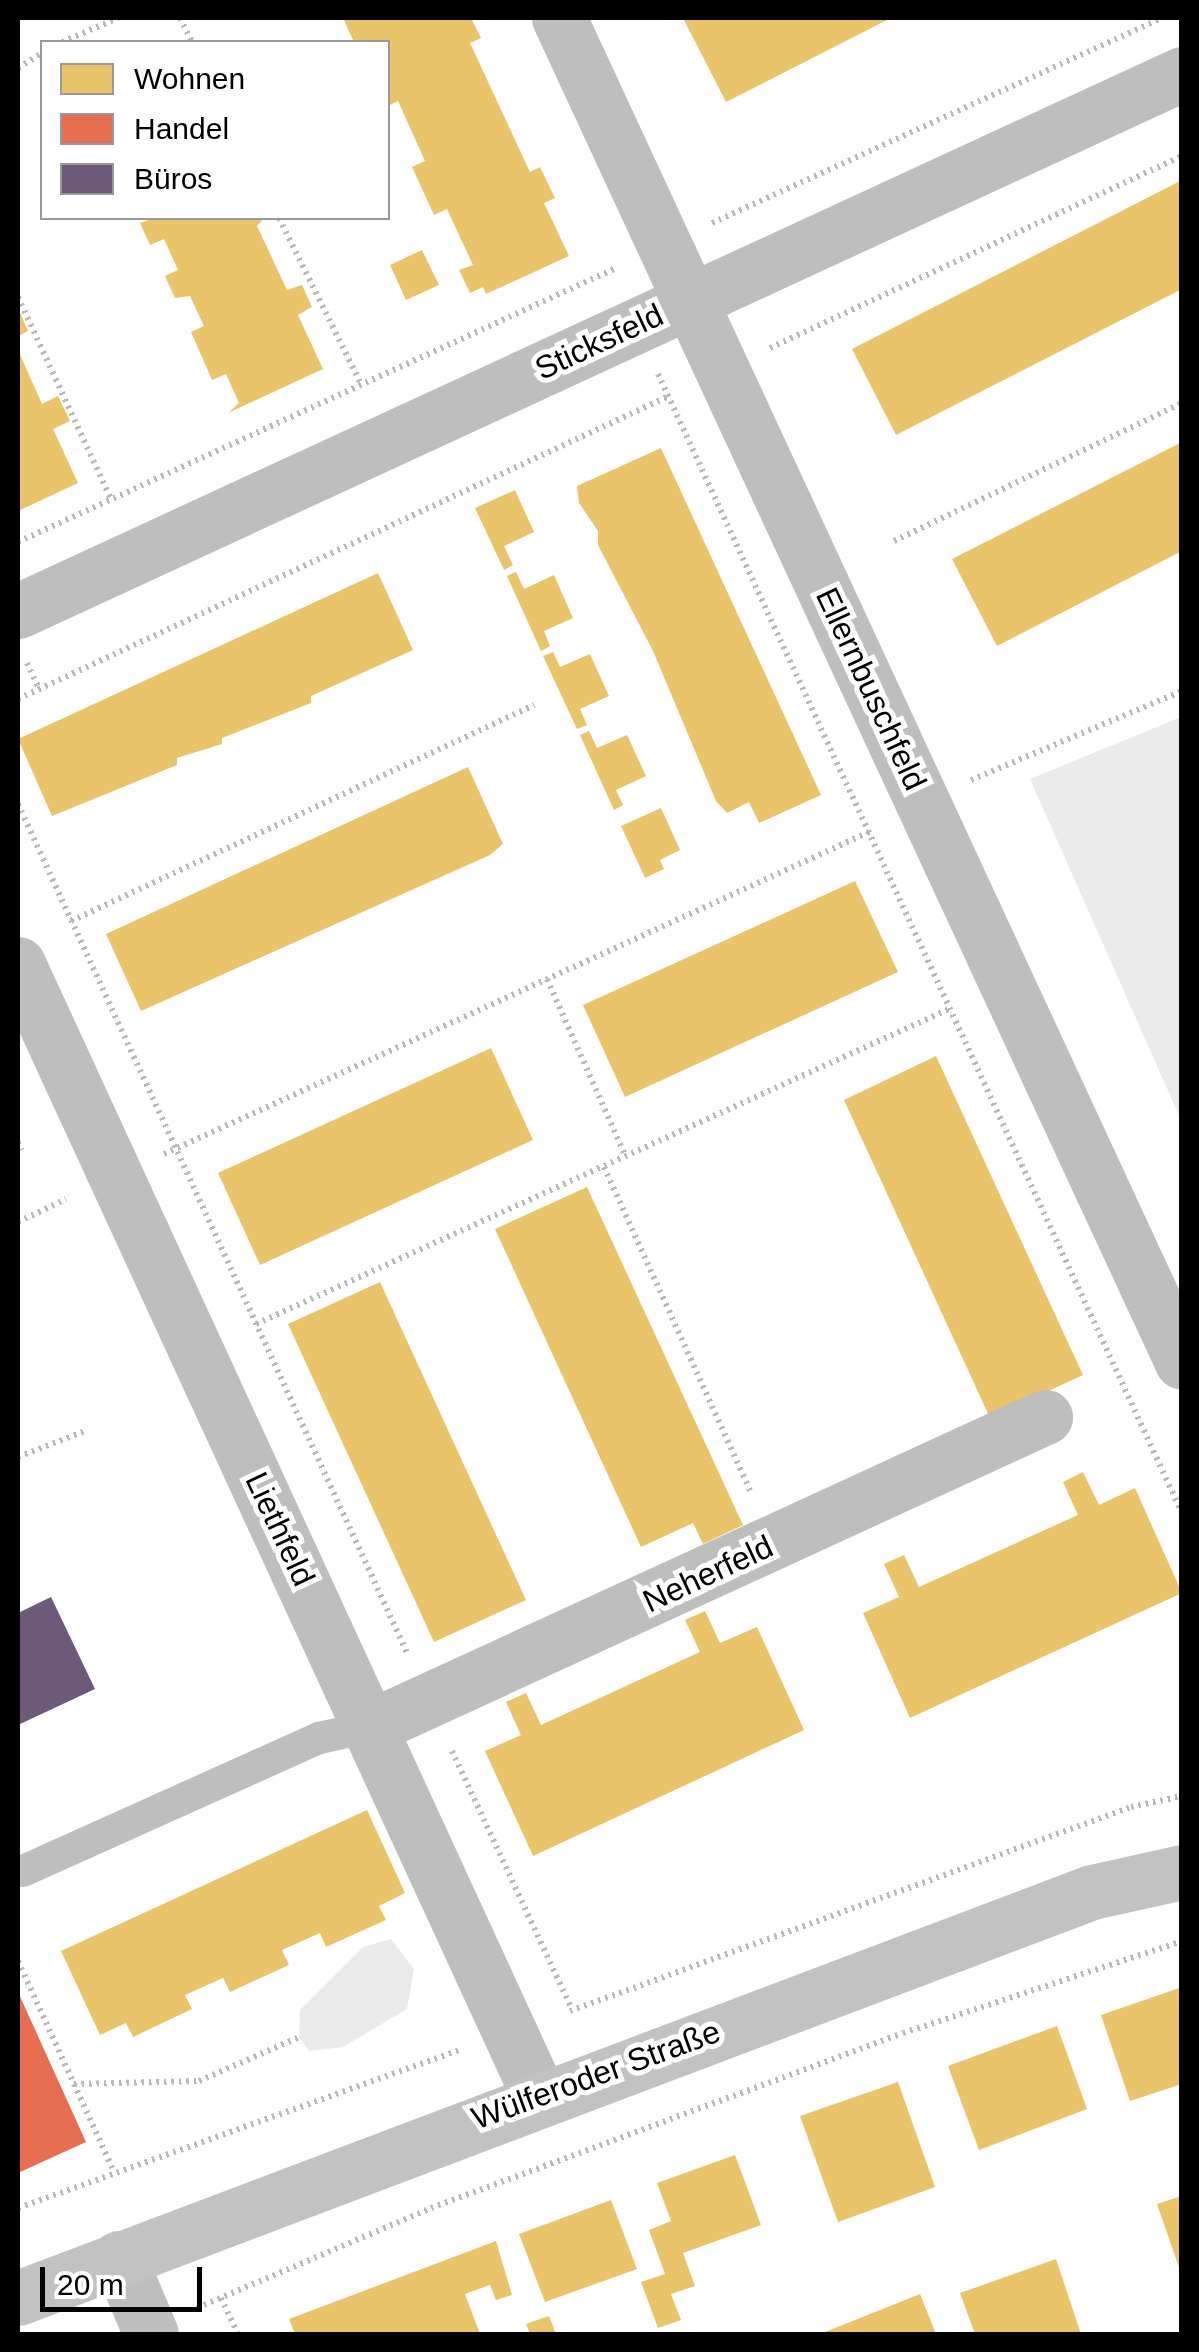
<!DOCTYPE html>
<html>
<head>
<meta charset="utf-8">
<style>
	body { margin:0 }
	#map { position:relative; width:1199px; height:2352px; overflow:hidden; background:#fff; font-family:Helvetica,sans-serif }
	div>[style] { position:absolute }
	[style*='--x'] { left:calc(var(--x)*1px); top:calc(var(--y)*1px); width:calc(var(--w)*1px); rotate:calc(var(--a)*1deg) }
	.green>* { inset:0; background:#ebebeb }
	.homes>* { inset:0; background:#e9c46a }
	.shops>* { inset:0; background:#e76f51 }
	.offices>* { inset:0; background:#6d597a }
	.path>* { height:6px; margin-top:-3px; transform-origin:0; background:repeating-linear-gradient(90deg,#b9b9b9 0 2.5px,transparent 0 7.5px) }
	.lane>* { height:32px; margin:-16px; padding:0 16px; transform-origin:16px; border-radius:16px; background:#bebebe }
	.street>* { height:55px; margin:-27.5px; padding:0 27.5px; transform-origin:27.5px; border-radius:27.5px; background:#bebebe }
	.secondary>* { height:55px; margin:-27.5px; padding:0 27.5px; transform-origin:27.5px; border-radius:27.5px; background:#c2c2c2 }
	span { translate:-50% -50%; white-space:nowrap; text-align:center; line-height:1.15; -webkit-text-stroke:10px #fff; paint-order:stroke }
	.street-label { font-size:32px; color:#000 }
	.frame { position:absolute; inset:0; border:20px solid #000; pointer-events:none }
	.legend { position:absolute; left:40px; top:40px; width:350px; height:180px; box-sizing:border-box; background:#fff; border:2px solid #999; margin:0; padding:12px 18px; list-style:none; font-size:30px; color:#000 }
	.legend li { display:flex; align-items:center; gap:20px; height:50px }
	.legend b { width:50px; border:2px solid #999 }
	.scale { position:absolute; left:40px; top:2267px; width:162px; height:45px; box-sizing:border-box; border:5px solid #000; border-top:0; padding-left:12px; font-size:30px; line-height:35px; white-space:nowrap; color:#000; -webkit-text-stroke:8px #fff; paint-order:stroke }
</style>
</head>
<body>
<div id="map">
	<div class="green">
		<i style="clip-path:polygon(1181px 717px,1181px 1120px,1030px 779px)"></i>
		<i style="clip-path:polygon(391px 1939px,414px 1969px,407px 2009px,343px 2047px,309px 2051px,299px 2037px,300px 2010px,363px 1947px)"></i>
	</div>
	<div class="homes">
		<i style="clip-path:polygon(343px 18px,471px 18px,481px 38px,470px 43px,530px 172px,540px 167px,555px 198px,544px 203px,569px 256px,486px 294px,483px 287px,470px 293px,459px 270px,473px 265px,447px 209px,434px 215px,412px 167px,425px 161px,398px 101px,388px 106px,388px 42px,354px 42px)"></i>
		<i style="clip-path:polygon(683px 18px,891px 18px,726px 102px)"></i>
		<i style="clip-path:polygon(1182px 180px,1182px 289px,896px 435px,852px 349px)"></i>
		<i style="clip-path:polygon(154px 218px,264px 218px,257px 226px,287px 290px,302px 285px,312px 307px,298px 315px,323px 369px,228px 413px,239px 403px,226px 374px,212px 380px,191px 332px,204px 326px,190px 296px,175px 298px,165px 276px,178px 270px,164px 239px,150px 245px,140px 223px)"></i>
		<i style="clip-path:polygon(422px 250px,439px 285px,406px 300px,390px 265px)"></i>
		<i style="clip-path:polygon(18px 308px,28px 331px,18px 336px)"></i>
		<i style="clip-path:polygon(18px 350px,42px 404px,58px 396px,70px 421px,53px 429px,78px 483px,18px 511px)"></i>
		<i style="clip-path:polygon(1182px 442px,1182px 551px,997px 646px,952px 559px)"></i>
		<i style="clip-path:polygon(661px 448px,821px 795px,759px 823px,749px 802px,727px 813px,716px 801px,653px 651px,598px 545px,598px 531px,579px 503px,577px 486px)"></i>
		<i style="clip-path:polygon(515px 490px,534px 532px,504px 546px,513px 565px,504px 570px,475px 508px)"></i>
		<i style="clip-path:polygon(516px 572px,524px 589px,554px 575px,573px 618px,544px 631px,550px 646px,541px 651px,507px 576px)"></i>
		<i style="clip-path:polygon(378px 573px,413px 650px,311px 696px,311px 703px,222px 738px,222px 744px,177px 758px,177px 765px,52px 816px,18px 739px)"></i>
		<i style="clip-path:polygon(553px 652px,560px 667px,590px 654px,609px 696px,580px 709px,587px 725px,577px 729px,543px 656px)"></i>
		<i style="clip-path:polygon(589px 731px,597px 748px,627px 735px,646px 776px,616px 790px,623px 805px,614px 810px,580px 735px)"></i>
		<i style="clip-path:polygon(468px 767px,503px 844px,490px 855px,141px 1011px,106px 934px)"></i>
		<i style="clip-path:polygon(661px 808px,680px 850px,660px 860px,664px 869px,645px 878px,621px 826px)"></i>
		<i style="clip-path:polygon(855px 881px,898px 972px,625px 1097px,583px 1005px)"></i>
		<i style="clip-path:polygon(491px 1048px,533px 1140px,260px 1265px,218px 1173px)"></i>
		<i style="clip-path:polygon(936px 1056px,1083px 1375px,990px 1418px,844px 1100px)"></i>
		<i style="clip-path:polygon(587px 1187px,743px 1525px,703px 1544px,693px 1523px,641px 1547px,495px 1229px)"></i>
		<i style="clip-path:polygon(380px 1282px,526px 1600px,434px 1642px,288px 1324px)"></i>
		<i style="clip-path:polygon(1083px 1472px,1099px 1505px,1135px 1488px,1182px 1593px,910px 1718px,863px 1613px,899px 1597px,884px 1564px,904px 1555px,919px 1587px,1078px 1515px,1063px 1482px)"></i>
		<i style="clip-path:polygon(705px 1611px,720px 1643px,757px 1627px,804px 1730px,533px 1856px,485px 1751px,521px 1735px,506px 1702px,526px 1693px,541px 1725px,700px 1652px,685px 1620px)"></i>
		<i style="clip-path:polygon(367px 1810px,405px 1893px,379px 1906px,386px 1920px,326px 1947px,320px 1933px,282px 1950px,289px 1965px,230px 1992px,223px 1978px,185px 1995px,192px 2009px,133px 2037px,126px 2023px,100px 2035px,61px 1951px)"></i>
		<i style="clip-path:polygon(1182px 1987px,1182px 2084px,1130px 2101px,1101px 2015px)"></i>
		<i style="clip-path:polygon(1057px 2026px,1087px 2109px,979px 2150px,948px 2066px)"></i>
		<i style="clip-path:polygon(898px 2082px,935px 2187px,838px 2222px,800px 2116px)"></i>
		<i style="clip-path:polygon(735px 2155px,761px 2225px,683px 2253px,695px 2286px,671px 2294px,681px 2320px,658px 2328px,641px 2282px,665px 2274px,649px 2230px,671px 2221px,657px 2183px)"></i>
		<i style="clip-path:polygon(1182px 2196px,1182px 2273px,1181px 2273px,1157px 2204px)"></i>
		<i style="clip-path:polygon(611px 2200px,637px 2269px,545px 2302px,519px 2234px)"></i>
		<i style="clip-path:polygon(496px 2241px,512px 2295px,496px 2300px,490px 2285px,465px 2294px,480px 2334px,295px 2334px,289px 2319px)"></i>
		<i style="clip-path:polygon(1056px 2259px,1081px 2334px,975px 2334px,960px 2293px)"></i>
		<i style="clip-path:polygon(920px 2294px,936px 2334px,820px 2334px)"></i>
		<i style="clip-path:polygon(549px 2316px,556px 2334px,530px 2334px,526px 2324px)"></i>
	</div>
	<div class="shops">
		<i style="clip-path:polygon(18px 1992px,86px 2142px,18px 2173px)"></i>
	</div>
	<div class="offices">
		<i style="clip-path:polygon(51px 1597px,95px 1689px,18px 1725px,18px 1613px)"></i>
	</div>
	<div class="path">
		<i style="--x:180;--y:18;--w:27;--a:63"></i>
		<i style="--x:62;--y:42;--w:61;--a:-23.2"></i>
		<i style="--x:18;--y:68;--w:28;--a:-32"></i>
		<i style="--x:279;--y:218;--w:185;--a:63.7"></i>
		<i style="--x:712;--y:223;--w:494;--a:-24.5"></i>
		<i style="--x:18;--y:297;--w:222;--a:65.3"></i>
		<i style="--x:770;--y:348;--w:455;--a:-25"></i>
		<i style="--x:658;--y:374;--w:1254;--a:65.3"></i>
		<i style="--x:894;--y:541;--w:319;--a:-25.6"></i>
		<i style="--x:18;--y:542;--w:656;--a:-24.61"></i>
		<i style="--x:27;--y:663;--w:29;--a:65"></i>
		<i style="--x:18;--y:699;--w:718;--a:-24.96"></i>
		<i style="--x:971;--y:780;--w:229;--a:-22.9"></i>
		<i style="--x:18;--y:804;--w:934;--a:65.38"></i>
		<i style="--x:71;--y:921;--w:511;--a:-25.01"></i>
		<i style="--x:547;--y:979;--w:195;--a:66.1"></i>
		<i style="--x:18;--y:1142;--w:9;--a:69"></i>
		<i style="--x:164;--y:1154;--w:777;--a:-24.55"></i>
		<i style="--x:604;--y:1167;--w:358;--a:65.7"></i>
		<i style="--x:18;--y:1222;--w:53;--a:-25.6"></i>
		<i style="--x:256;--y:1324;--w:761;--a:-24.44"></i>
		<i style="--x:18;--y:1457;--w:72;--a:-21.2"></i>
		<i style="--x:452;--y:1751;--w:285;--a:65.1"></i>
		<i style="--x:18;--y:1961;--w:229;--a:65.5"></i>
		<i style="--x:570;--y:2011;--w:597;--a:-19.98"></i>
		<i style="--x:1131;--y:1807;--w:52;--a:-12.2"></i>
		<i style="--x:74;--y:2084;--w:125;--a:-1.4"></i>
		<i style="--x:199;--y:2081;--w:109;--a:-23.7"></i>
		<i style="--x:18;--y:2208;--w:468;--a:-19.7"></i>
		<i style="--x:221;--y:2298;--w:40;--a:65"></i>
		<i style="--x:197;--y:2308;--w:254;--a:-23.1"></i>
		<i style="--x:431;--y:2208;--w:503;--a:-20.34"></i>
		<i style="--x:903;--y:2033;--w:294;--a:-18.2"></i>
	</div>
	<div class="lane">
		<i style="--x:23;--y:1871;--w:325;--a:-24.2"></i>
		<i style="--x:319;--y:1738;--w:52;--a:-12.2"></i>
	</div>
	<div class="street">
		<i style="--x:559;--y:18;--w:1481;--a:65.13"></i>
		<i style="--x:18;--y:611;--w:1282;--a:-24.77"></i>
		<i style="--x:18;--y:964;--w:1246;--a:65.29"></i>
		<i style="--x:370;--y:1727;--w:743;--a:-24.67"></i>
		<i style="--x:119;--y:2258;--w:82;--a:67.2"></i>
	</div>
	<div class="secondary">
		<i style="--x:18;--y:2298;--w:1148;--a:-20.71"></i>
		<i style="--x:1092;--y:1892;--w:92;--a:-12.5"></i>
	</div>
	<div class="street-label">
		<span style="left:599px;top:342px;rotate:-25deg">Sticksfeld</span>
		<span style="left:871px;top:689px;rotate:65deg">Ellernbuschfeld</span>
		<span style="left:280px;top:1529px;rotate:65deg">Liethfeld</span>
		<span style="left:708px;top:1574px;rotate:-25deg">Neherfeld</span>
		<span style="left:596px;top:2075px;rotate:-20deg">Wülferoder Straße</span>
	</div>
	<div class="frame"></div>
	<ul class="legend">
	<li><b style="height:28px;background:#e9c46a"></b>Wohnen</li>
	<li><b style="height:28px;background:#e76f51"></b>Handel</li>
	<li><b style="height:28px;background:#6d597a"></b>Büros</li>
	</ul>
	<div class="scale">20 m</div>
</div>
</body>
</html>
